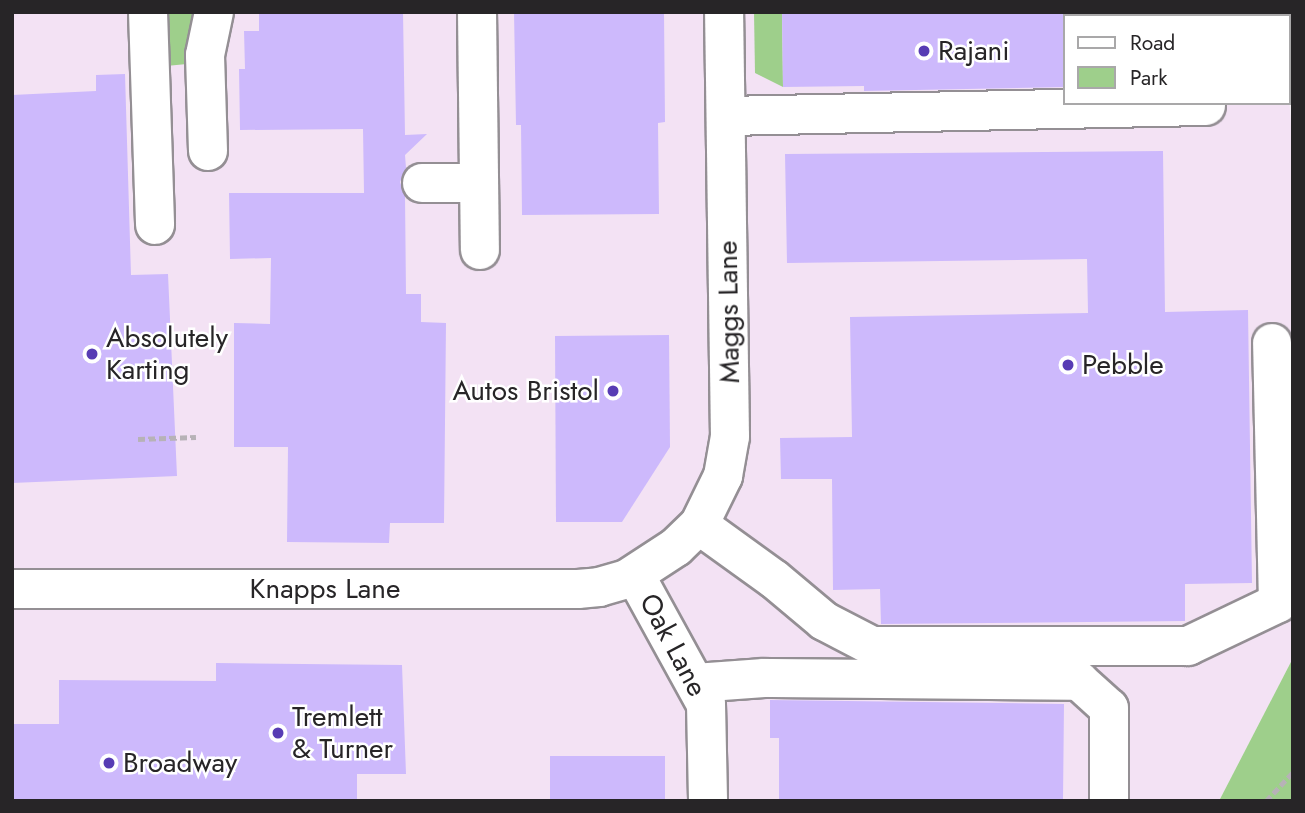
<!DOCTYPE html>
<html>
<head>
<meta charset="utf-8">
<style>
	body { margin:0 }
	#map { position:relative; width:1305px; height:813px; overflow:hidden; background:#f6f0f6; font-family:Jost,sans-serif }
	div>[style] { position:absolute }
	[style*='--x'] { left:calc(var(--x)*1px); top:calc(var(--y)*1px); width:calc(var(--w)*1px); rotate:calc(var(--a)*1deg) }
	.industrial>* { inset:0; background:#f3e2f4 }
	.green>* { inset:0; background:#9ecf8b }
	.building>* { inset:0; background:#cdb9fc }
	.path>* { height:4.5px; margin-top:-2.25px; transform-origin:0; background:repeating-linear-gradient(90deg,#b7b2b7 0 7px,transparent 0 10.5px) }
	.roads { filter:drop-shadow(2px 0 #948f94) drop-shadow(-2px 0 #948f94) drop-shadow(0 2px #948f94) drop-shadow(0 -2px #948f94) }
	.minor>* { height:38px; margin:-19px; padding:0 19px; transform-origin:19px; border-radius:19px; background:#fff }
	.dots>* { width:19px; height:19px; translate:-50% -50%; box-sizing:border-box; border:4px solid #fff; border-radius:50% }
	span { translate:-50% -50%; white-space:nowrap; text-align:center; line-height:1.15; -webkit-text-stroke:5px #fff; paint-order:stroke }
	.poi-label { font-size:28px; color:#272527 }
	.left { translate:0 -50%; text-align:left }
	.right { translate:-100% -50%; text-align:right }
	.street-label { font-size:28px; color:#272527 }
	.frame { position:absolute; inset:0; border:14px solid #272527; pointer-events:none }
	.legend { position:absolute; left:1063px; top:14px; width:228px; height:91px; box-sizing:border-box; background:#fff; border:2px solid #a9a8a9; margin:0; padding:9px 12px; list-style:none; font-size:21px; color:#272527 }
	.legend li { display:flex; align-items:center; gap:14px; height:35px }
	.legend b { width:35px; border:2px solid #a9a8a9 }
</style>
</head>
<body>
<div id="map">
	<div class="industrial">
		<i style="clip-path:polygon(12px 12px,1284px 12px,1284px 16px,1065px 16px,1065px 103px,1289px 103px,1289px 97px,1293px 151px,1293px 658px,1219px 801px,12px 801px)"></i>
	</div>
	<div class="green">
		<i style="clip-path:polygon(164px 12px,196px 12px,187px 64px,166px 66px)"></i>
		<i style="clip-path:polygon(754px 12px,782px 12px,783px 87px,755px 73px)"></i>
		<i style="clip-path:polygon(1284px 12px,1293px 12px,1293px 151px,1289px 16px,1284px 16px)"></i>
		<i style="clip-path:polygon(1293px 658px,1293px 801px,1219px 801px)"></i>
	</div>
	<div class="building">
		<i style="clip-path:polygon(259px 12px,403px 12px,405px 135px,427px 134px,405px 155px,406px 168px,400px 182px,405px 196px,406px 294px,421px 294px,421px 322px,446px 323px,444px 523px,390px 523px,389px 543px,287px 542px,288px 447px,234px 447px,234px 323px,270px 324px,271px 258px,230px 259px,229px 193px,364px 193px,363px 129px,240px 130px,239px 69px,245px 69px,244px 31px,259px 31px)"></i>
		<i style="clip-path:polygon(514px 12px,664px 12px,665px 122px,658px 123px,659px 214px,522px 215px,521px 125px,516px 125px)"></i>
		<i style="clip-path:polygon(782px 12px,1065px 12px,1065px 87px,864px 91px,864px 86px,783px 87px)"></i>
		<i style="clip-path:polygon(125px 74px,131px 275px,168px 274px,177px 476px,12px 483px,12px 95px,96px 91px,96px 75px)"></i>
		<i style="clip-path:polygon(1163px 151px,1165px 312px,1248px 310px,1252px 583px,1185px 584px,1185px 621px,881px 624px,880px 589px,833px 590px,832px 479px,781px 479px,780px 438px,852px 437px,850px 317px,1088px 313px,1087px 259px,787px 263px,785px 154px)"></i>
		<i style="clip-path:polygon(669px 335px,670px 447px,622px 522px,556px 522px,555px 336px)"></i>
		<i style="clip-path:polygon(216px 663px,402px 665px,406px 774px,357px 774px,357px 801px,12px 801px,12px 724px,59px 724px,59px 680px,216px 681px)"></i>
		<i style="clip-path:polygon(770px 700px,1064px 704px,1063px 801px,779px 801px,779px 738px,770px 738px)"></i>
		<i style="clip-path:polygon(550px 756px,665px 756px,665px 801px,550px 801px)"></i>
	</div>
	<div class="path">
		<i style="--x:138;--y:439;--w:58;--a:-2"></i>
		<i style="--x:1266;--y:801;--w:40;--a:-47"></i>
	</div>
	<div class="roads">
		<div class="minor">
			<i style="--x:148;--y:12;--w:213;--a:88.1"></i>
			<i style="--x:477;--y:12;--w:238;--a:89.3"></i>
			<i style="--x:726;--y:116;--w:480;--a:-1.2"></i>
			<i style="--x:208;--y:151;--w:96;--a:-91.8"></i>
			<i style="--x:205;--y:55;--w:44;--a:-78.2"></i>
			<i style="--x:422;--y:183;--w:57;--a:0"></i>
			<i style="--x:699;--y:525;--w:92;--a:35.8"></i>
			<i style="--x:774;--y:579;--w:65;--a:40"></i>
			<i style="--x:824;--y:621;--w:54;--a:27.5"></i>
			<i style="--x:872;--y:646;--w:316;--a:0"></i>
			<i style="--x:1188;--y:646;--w:100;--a:-25.5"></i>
			<i style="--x:1278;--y:603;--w:260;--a:-91.3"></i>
			<i style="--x:635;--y:575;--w:147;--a:61.2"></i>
			<i style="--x:706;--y:704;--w:97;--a:88.8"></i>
			<i style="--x:12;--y:589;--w:566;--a:0"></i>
			<i style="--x:578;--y:589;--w:21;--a:-5"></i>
			<i style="--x:599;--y:587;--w:29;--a:-16"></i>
			<i style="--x:627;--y:579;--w:59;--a:-33.1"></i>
			<i style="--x:676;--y:547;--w:32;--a:-44"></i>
			<i style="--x:699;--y:525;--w:55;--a:-63.9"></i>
			<i style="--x:723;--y:476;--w:40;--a:-80"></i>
			<i style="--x:730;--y:437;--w:425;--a:-90.8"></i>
			<i style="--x:695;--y:683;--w:69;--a:-4.1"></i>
			<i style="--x:764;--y:678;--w:315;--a:0.5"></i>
			<i style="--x:1079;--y:681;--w:40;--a:42"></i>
			<i style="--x:1109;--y:708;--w:93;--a:90"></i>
		</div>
	</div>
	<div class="dots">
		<i style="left:924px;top:51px;background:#573cb4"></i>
		<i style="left:92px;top:354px;background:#573cb4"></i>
		<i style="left:1068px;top:365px;background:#573cb4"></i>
		<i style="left:613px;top:391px;background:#573cb4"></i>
		<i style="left:278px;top:733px;background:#573cb4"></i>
		<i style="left:109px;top:763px;background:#573cb4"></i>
	</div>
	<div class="poi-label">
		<span class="left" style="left:938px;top:51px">Rajani</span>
		<span class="left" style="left:106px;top:354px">Absolutely<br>Karting</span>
		<span class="left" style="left:1082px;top:365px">Pebble</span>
		<span class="right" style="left:599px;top:391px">Autos Bristol</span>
		<span class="left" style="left:292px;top:733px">Tremlett<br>&amp; Turner</span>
		<span class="left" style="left:123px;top:763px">Broadway</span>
	</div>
	<div class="street-label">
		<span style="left:729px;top:312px;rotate:-91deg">Maggs Lane</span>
		<span style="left:325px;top:589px">Knapps Lane</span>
		<span style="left:673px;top:645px;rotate:62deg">Oak Lane</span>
	</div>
	<div class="frame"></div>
	<ul class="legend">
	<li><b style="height:9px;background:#fff"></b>Road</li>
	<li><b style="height:19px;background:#9ecf8b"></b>Park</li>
	</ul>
</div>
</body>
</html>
